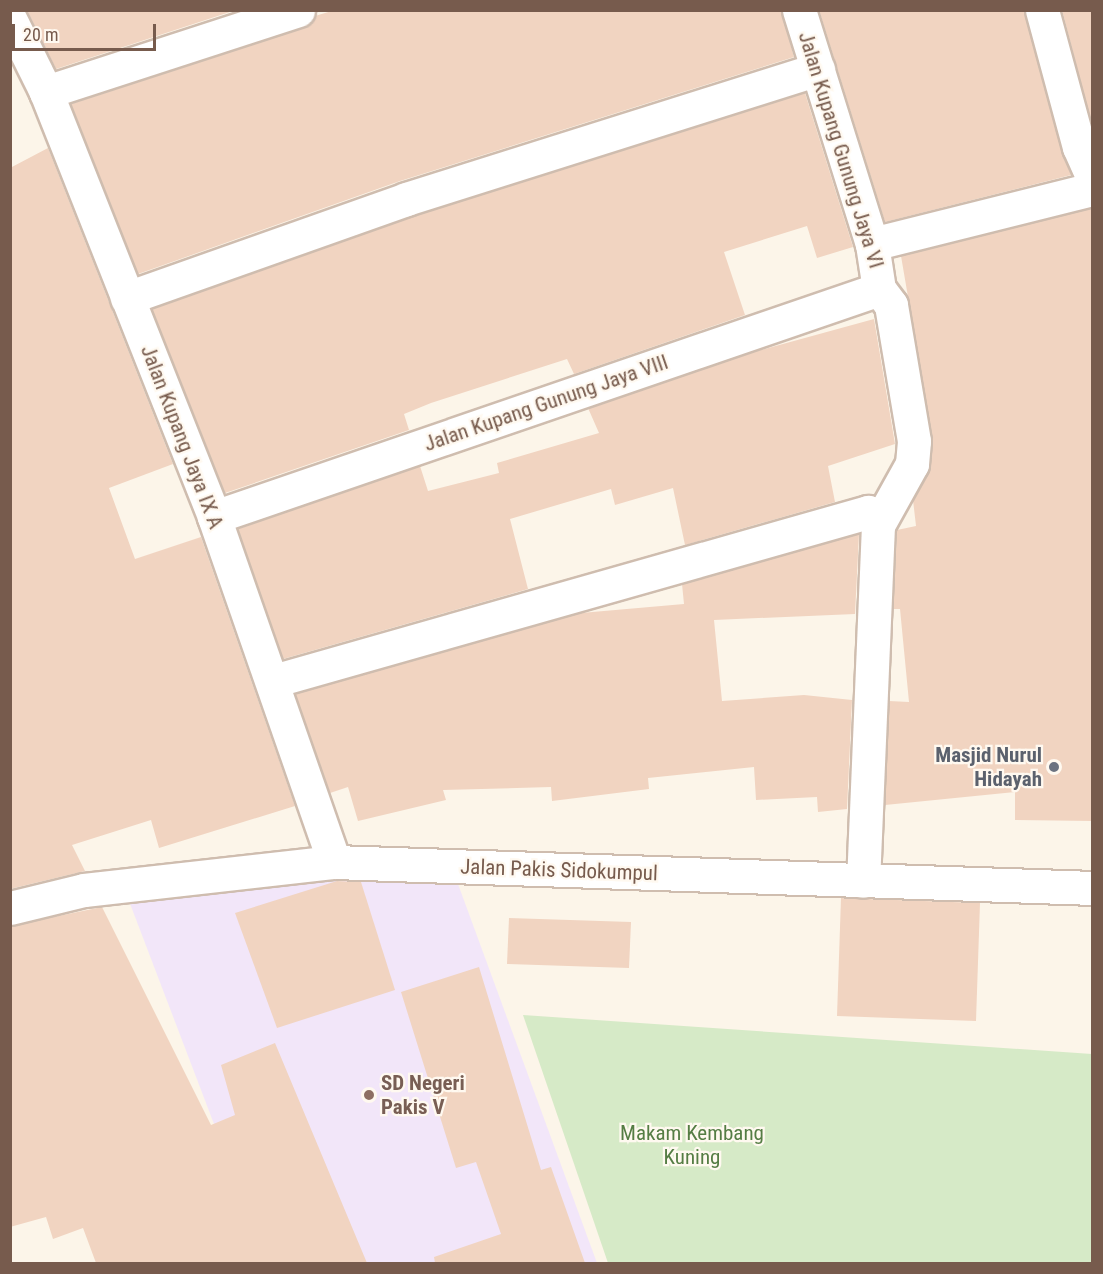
<!DOCTYPE html>
<html>
<head>
<meta charset="utf-8">
<style>
	body { margin:0 }
	#map { position:relative; width:1103px; height:1274px; overflow:hidden; background:#fcf5e9; font-family:"Roboto Condensed",sans-serif }
	div>[style] { position:absolute }
	[style*='--x'] { left:calc(var(--x)*1px); top:calc(var(--y)*1px); width:calc(var(--w)*1px); rotate:calc(var(--a)*1deg) }
	.education>* { inset:0; background:#f2e6f9 }
	.green>* { inset:0; background:#d6eac7 }
	.building>* { inset:0; background:#f1d4c1 }
	.roads { filter:drop-shadow(2px 0 #cfbdaf) drop-shadow(-2px 0 #cfbdaf) drop-shadow(0 2px #cfbdaf) drop-shadow(0 -2px #cfbdaf) }
	.minor>* { height:33px; margin:-16.5px; padding:0 16.5px; transform-origin:16.5px; border-radius:16.5px; background:#fff }
	.tertiary>* { height:33px; margin:-16.5px; padding:0 16.5px; transform-origin:16.5px; border-radius:16.5px; background:#fff }
	.dots>* { width:16px; height:16px; translate:-50% -50%; box-sizing:border-box; border:3px solid #fff9f0; border-radius:50% }
	span { translate:-50% -50%; white-space:nowrap; text-align:center; line-height:1.15; -webkit-text-stroke:4.5px #fff9f0; paint-order:stroke }
	.street-label { font-size:21px; color:#775b4d }
	.worship-label { font-size:21px; color:#5b616d; font-weight:700 }
	.right { translate:-100% -50%; text-align:right }
	.education-label { font-size:21px; color:#785e54; font-weight:700 }
	.left { translate:0 -50%; text-align:left }
	.park-label { font-size:21px; color:#557d44 }
	.frame { position:absolute; inset:0; border:12px solid #775b4d; pointer-events:none }
	.scale { position:absolute; left:12px; top:24px; width:144px; height:27px; box-sizing:border-box; border:3px solid #775b4d; border-top:0; padding-left:8px; font-size:18px; line-height:21px; white-space:nowrap; color:#775b4d; -webkit-text-stroke:4px #fff9f0; paint-order:stroke }
</style>
</head>
<body>
<div id="map">
	<div class="education">
		<i style="clip-path:polygon(447px 854px,597px 1263px,267px 1263px,129px 901px)"></i>
	</div>
	<div class="green">
		<i style="clip-path:polygon(523px 1015px,1092px 1054px,1092px 1263px,608px 1263px)"></i>
	</div>
	<div class="building">
		<i style="clip-path:polygon(27px 10px,236px 10px,56px 69px)"></i>
		<i style="clip-path:polygon(335px 10px,781px 10px,794px 57px,400px 181px,138px 274px,71px 104px,304px 28px,315px 16px)"></i>
		<i style="clip-path:polygon(819px 10px,1024px 10px,1071px 175px,885px 222px)"></i>
		<i style="clip-path:polygon(1062px 10px,1092px 10px,1092px 125px)"></i>
		<i style="clip-path:polygon(805px 93px,853px 247px,817px 258px,807px 226px,724px 252px,745px 315px,574px 374px,567px 359px,431px 403px,404px 414px,409px 430px,225px 493px,152px 309px,412px 217px)"></i>
		<i style="clip-path:polygon(48px 148px,173px 464px,109px 488px,135px 559px,201px 537px,295px 806px,159px 848px,151px 820px,72px 845px,85px 871px,10px 889px,10px 168px)"></i>
		<i style="clip-path:polygon(1092px 208px,1092px 821px,1015px 820px,1015px 792px,885px 805px,889px 701px,909px 702px,900px 609px,893px 609px,897px 530px,916px 526px,913px 500px,929px 473px,933px 443px,901px 256px)"></i>
		<i style="clip-path:polygon(874px 319px,895px 444px,828px 466px,835px 502px,685px 545px,673px 488px,615px 505px,611px 489px,510px 519px,528px 589px,283px 659px,238px 529px,420px 466px,428px 491px,499px 473px,497px 463px,599px 433px,588px 408px,757px 351px)"></i>
		<i style="clip-path:polygon(859px 534px,855px 614px,714px 620px,722px 701px,804px 695px,852px 700px,847px 809px,818px 812px,817px 797px,756px 800px,754px 767px,648px 778px,649px 789px,552px 801px,551px 787px,443px 790px,446px 800px,358px 821px,348px 787px,330px 793px,295px 694px,581px 613px,684px 604px,682px 584px)"></i>
		<i style="clip-path:polygon(337px 881px,361px 882px,395px 990px,277px 1028px,235px 913px)"></i>
		<i style="clip-path:polygon(841px 898px,980px 903px,976px 1021px,837px 1016px)"></i>
		<i style="clip-path:polygon(102px 907px,211px 1125px,235px 1115px,221px 1065px,275px 1043px,367px 1263px,96px 1263px,83px 1228px,53px 1239px,46px 1217px,10px 1227px,10px 926px)"></i>
		<i style="clip-path:polygon(509px 918px,631px 922px,629px 968px,507px 964px)"></i>
		<i style="clip-path:polygon(479px 967px,541px 1170px,551px 1167px,585px 1263px,435px 1263px,434px 1257px,501px 1234px,476px 1162px,456px 1168px,401px 992px)"></i>
	</div>
	<div class="roads">
		<div class="minor">
			<i style="--x:799;--y:10;--w:245;--a:72.7"></i>
			<i style="--x:872;--y:244;--w:46;--a:81.2"></i>
			<i style="--x:1042;--y:10;--w:142;--a:74.9"></i>
			<i style="--x:1079;--y:147;--w:32;--a:66"></i>
			<i style="--x:10;--y:19;--w:81;--a:63.7"></i>
			<i style="--x:46;--y:92;--w:457;--a:68.4"></i>
			<i style="--x:214;--y:517;--w:365;--a:70.8"></i>
			<i style="--x:46;--y:92;--w:265;--a:-18"></i>
			<i style="--x:872;--y:244;--w:227;--a:-14"></i>
			<i style="--x:127;--y:298;--w:296;--a:-19.5"></i>
			<i style="--x:406;--y:199;--w:432;--a:-17.5"></i>
			<i style="--x:214;--y:517;--w:703;--a:-18.92"></i>
			<i style="--x:878;--y:525;--w:70;--a:-60.9"></i>
			<i style="--x:912;--y:464;--w:23;--a:-85"></i>
			<i style="--x:914;--y:441;--w:138;--a:-99.6"></i>
			<i style="--x:891;--y:305;--w:20;--a:-127"></i>
			<i style="--x:273;--y:681;--w:619;--a:-15.86"></i>
			<i style="--x:868;--y:512;--w:16;--a:52"></i>
			<i style="--x:878;--y:525;--w:356;--a:92.4"></i>
		</div>
		<div class="tertiary">
			<i style="--x:10;--y:908;--w:76;--a:-13.7"></i>
			<i style="--x:84;--y:890;--w:252;--a:-6.4"></i>
			<i style="--x:334;--y:862;--w:758;--a:1.96"></i>
		</div>
	</div>
	<div class="dots">
		<i style="left:1054px;top:767px;background:#6b7280"></i>
		<i style="left:369px;top:1095px;background:#8d6e63"></i>
	</div>
	<div class="street-label">
		<span style="left:841px;top:150px;rotate:73deg">Jalan Kupang Gunung Jaya VI</span>
		<span style="left:546px;top:403px;rotate:-19deg">Jalan Kupang Gunung Jaya VIII</span>
		<span style="left:182px;top:437px;rotate:69deg">Jalan Kupang Jaya IX A</span>
		<span style="left:559px;top:870px;rotate:2deg">Jalan Pakis Sidokumpul</span>
	</div>
	<div class="worship-label">
		<span class="right" style="left:1042px;top:767px">Masjid Nurul<br>Hidayah</span>
	</div>
	<div class="education-label">
		<span class="left" style="left:381px;top:1095px">SD Negeri<br>Pakis V</span>
	</div>
	<div class="park-label">
		<span style="left:692px;top:1145px">Makam Kembang<br>Kuning</span>
	</div>
	<div class="frame"></div>
	<div class="scale">20 m</div>
</div>
</body>
</html>
